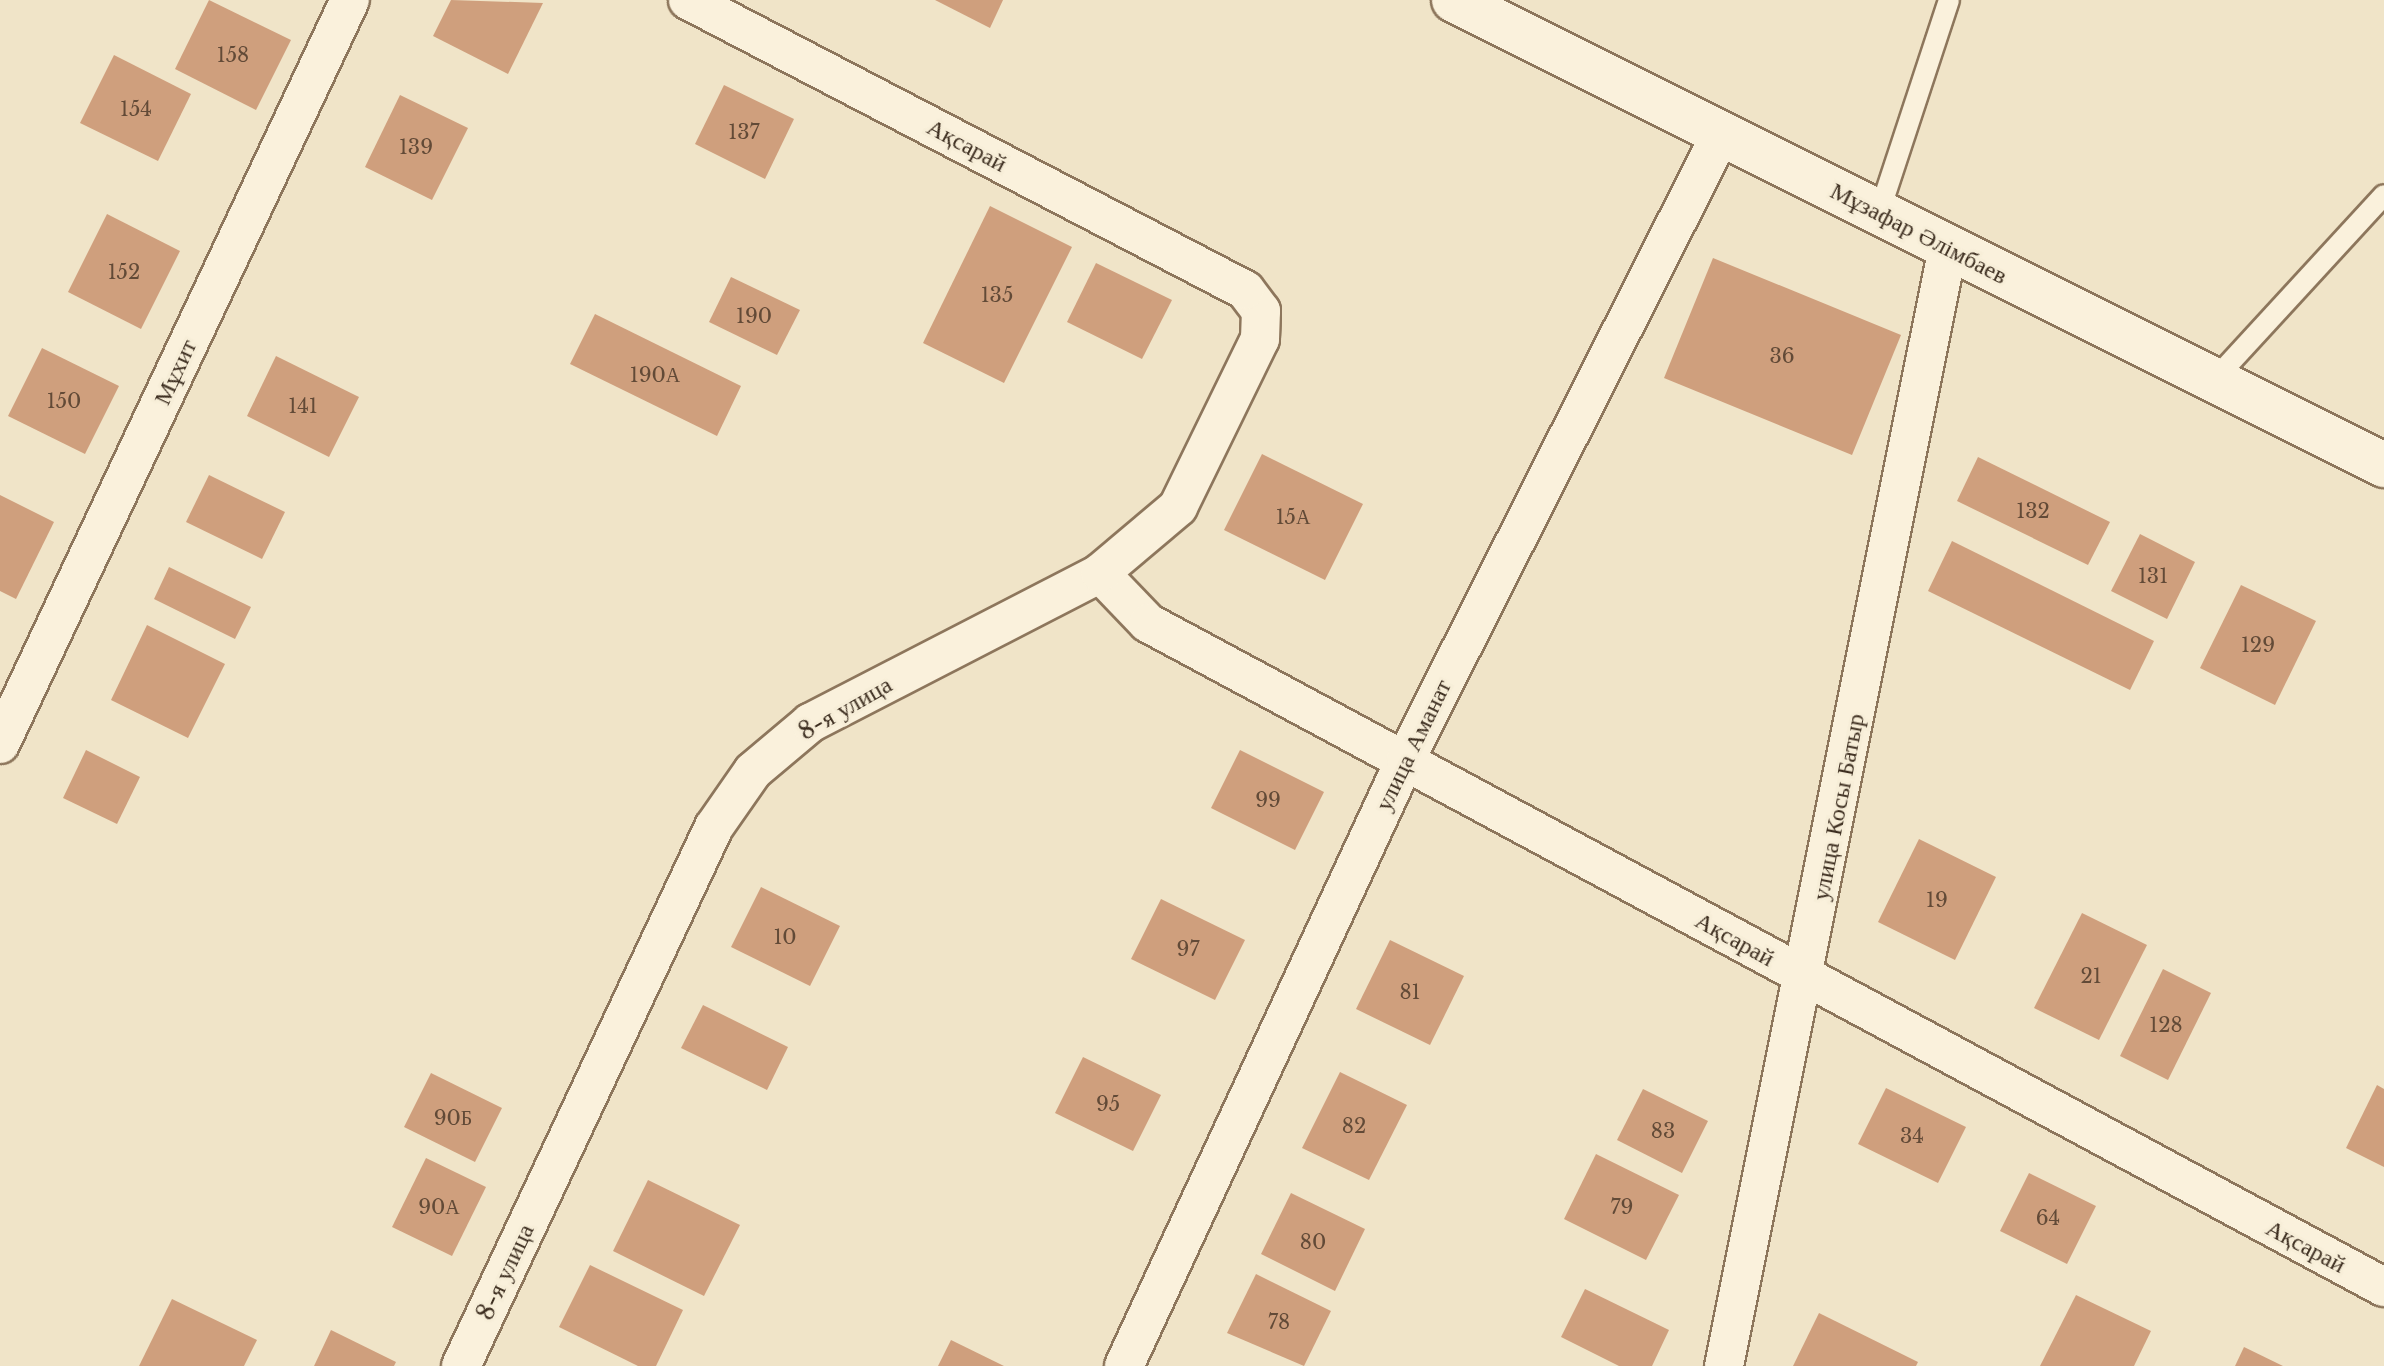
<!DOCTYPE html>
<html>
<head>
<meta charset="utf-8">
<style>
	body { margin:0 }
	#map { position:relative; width:2384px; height:1366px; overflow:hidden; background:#f0e4c8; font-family:"Libre Baskerville",serif }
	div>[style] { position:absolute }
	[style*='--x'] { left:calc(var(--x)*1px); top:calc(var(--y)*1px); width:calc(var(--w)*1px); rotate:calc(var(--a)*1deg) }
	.building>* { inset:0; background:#cf9f7d }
	.roads { filter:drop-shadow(2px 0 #8d765c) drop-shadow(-2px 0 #8d765c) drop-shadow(0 2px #8d765c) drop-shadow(0 -2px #8d765c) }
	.service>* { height:20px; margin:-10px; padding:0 10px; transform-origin:10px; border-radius:10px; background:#faf1dc }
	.minor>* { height:38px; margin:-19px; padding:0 19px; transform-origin:19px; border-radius:19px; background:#faf1dc }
	.tertiary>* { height:44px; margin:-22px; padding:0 22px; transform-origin:22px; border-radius:22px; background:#faf1dc }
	span { translate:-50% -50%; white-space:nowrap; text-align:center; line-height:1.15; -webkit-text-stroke:6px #f7eed8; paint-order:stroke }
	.number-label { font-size:20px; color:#624a37 }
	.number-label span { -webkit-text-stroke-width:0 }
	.street-label { font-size:24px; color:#3d2e20 }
</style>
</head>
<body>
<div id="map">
	<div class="building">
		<i style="clip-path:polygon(209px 0,291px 40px,256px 110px,175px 69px)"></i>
		<i style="clip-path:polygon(451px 0,543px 3px,508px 74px,433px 36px)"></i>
		<i style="clip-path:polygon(935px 0,1003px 0,990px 28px)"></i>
		<i style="clip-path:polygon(114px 55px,191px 94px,158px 161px,80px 123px)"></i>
		<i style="clip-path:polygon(724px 85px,794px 119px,765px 179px,695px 144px)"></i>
		<i style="clip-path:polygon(400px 95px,468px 128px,432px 200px,365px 167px)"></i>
		<i style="clip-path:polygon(990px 206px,1072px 247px,1004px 383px,923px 343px)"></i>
		<i style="clip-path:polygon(107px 214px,180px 251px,141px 329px,68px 292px)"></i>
		<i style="clip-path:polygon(1713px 258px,1901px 335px,1852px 455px,1664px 378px)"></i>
		<i style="clip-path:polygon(1096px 263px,1172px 300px,1142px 359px,1067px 322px)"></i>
		<i style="clip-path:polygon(731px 277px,800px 310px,777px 355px,709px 322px)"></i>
		<i style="clip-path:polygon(595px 314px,741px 386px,717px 436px,570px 364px)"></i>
		<i style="clip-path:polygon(42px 348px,119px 386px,85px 454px,8px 416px)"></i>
		<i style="clip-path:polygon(276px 356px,359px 397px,329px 457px,247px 416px)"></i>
		<i style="clip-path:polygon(1262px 454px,1363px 504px,1325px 580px,1224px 530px)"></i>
		<i style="clip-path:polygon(1978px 457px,2110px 522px,2088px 565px,1957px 501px)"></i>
		<i style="clip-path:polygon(209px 475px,285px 512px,262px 559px,186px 522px)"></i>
		<i style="clip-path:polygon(0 495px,54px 522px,16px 599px,0 591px)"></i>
		<i style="clip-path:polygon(2140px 534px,2195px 562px,2167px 619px,2111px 591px)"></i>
		<i style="clip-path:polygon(1952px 541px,2154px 641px,2130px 690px,1928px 591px)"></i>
		<i style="clip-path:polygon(169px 567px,251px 607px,235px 639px,154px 599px)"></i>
		<i style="clip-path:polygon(2241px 585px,2316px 621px,2275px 705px,2200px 668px)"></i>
		<i style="clip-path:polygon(147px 625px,225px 664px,188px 738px,111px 700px)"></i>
		<i style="clip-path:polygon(86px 750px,140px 777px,117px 824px,63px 798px)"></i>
		<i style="clip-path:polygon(1240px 750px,1324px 792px,1295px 850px,1211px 808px)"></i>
		<i style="clip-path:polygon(1919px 839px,1996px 877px,1955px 960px,1878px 922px)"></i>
		<i style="clip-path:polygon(761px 887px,840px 926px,810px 986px,731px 947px)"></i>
		<i style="clip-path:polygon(1161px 899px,1245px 940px,1215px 1000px,1131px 959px)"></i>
		<i style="clip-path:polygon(2082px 913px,2147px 945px,2099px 1040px,2034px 1008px)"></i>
		<i style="clip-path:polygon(1390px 940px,1464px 976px,1430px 1045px,1356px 1009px)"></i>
		<i style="clip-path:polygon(2163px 969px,2211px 993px,2168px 1080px,2120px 1056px)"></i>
		<i style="clip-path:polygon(703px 1005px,788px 1047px,767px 1090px,681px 1048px)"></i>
		<i style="clip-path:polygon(1083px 1057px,1161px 1095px,1133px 1151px,1055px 1113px)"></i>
		<i style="clip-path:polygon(1340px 1072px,1407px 1105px,1369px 1180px,1302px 1148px)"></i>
		<i style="clip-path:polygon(431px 1073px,502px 1108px,475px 1162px,404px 1127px)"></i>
		<i style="clip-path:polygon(2377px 1085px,2384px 1089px,2384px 1167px,2346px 1148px)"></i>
		<i style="clip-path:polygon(1886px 1088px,1966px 1127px,1938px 1183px,1858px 1144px)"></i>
		<i style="clip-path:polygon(1643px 1089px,1708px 1121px,1682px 1173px,1617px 1140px)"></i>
		<i style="clip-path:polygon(1596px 1154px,1679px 1195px,1646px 1260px,1564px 1219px)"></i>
		<i style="clip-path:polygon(426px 1158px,486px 1187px,452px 1256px,392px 1227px)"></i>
		<i style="clip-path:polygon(2029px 1173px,2096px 1206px,2067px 1264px,2000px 1231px)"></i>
		<i style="clip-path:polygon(648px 1180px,740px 1225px,704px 1296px,613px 1251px)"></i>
		<i style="clip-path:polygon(1291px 1193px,1365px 1229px,1335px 1291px,1261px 1254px)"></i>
		<i style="clip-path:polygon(590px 1265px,683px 1310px,656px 1366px,638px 1366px,559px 1327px)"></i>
		<i style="clip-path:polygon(1256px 1274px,1331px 1311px,1304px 1366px,1227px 1333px)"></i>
		<i style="clip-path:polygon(1585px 1289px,1669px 1330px,1652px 1366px,1619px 1366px,1561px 1337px)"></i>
		<i style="clip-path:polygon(2076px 1295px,2151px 1331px,2134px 1366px,2040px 1366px)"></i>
		<i style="clip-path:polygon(172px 1299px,257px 1340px,244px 1366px,139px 1366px)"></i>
		<i style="clip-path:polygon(1819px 1313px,1918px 1362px,1916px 1366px,1793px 1366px)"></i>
		<i style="clip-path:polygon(331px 1330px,396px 1362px,394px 1366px,314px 1366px)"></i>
		<i style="clip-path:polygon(951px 1340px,1004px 1366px,938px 1366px)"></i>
		<i style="clip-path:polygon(2244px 1347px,2283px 1366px,2235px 1366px)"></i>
	</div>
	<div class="roads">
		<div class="service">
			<i style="--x:1879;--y:213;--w:224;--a:-71.8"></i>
			<i style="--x:2214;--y:380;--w:251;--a:-47.4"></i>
		</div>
		<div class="minor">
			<i style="--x:1100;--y:573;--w:69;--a:46.2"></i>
			<i style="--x:1148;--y:623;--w:1403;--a:28.25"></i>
			<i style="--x:0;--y:744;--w:822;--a:-64.81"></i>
			<i style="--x:461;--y:1366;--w:595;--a:-64.86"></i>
			<i style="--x:714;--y:827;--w:68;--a:-55.1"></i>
			<i style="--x:753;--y:771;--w:75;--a:-40.1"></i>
			<i style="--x:810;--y:723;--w:326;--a:-27.3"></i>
			<i style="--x:1100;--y:573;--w:102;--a:-40.2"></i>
			<i style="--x:1178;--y:507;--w:187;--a:-64"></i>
			<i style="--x:1260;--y:339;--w:28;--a:-88"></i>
			<i style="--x:1261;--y:311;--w:26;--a:-127"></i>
			<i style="--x:1245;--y:290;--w:628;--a:-152.5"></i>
			<i style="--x:1124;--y:1366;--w:670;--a:-65.12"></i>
			<i style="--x:1406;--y:758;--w:699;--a:-63.22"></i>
			<i style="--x:1724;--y:1366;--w:1141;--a:-78.68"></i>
		</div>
		<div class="tertiary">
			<i style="--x:1454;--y:0;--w:1040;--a:26.57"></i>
		</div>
	</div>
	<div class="number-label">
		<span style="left:233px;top:55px">158</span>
		<span style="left:136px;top:109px">154</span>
		<span style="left:744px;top:132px">137</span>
		<span style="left:416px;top:147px">139</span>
		<span style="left:124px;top:272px">152</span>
		<span style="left:997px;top:295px">135</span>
		<span style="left:754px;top:316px">190</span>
		<span style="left:1782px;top:356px">36</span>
		<span style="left:655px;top:375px">190А</span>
		<span style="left:64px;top:401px">150</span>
		<span style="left:303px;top:406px">141</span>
		<span style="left:2033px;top:511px">132</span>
		<span style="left:1293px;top:517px">15А</span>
		<span style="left:2153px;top:576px">131</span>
		<span style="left:2258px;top:645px">129</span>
		<span style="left:1268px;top:800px">99</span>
		<span style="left:1937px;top:900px">19</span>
		<span style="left:785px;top:937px">10</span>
		<span style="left:1188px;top:949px">97</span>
		<span style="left:2091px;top:976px">21</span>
		<span style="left:1410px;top:992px">81</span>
		<span style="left:2166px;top:1025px">128</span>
		<span style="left:1108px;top:1104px">95</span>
		<span style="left:453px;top:1118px">90Б</span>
		<span style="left:1354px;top:1126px">82</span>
		<span style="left:1663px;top:1131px">83</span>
		<span style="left:1912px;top:1136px">34</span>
		<span style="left:439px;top:1207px">90А</span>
		<span style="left:1622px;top:1207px">79</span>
		<span style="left:2048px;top:1218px">64</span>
		<span style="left:1313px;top:1242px">80</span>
		<span style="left:1279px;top:1322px">78</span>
	</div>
	<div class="street-label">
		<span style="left:967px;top:145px;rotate:28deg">Ақсарай</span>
		<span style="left:1919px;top:233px;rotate:27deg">Мұзафар Әлімбаев</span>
		<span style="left:175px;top:372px;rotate:-65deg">Мұхит</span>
		<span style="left:845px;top:708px;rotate:-30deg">8-я улица</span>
		<span style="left:1413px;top:745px;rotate:-64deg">улица Аманат</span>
		<span style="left:1838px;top:807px;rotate:-79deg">улица Косы Батыр</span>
		<span style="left:1735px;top:939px;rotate:29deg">Ақсарай</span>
		<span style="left:2306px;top:1246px;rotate:28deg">Ақсарай</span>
		<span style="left:505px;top:1272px;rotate:-65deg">8-я улица</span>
	</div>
</div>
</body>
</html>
